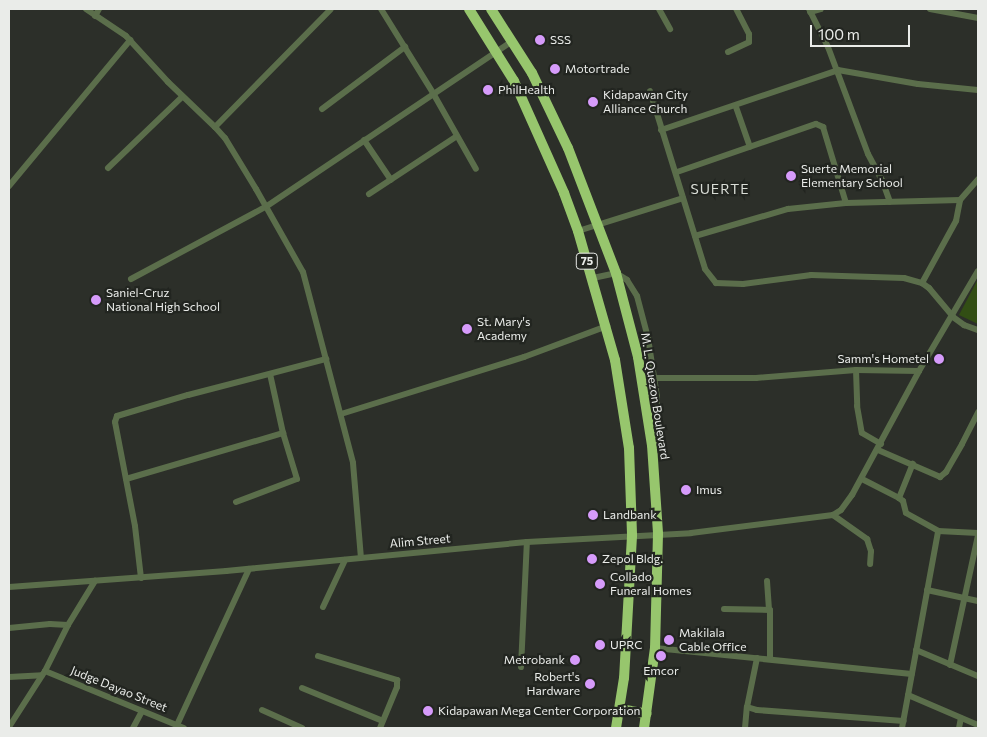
<!DOCTYPE html>
<html>
<head>
<meta charset="utf-8">
<style>
	body { margin:0 }
	#map { position:relative; width:987px; height:737px; overflow:hidden; background:#2c2f29; font-family:Commissioner,sans-serif }
	div>[style] { position:absolute }
	[style*='--x'] { left:calc(var(--x)*1px); top:calc(var(--y)*1px); width:calc(var(--w)*1px); rotate:calc(var(--a)*1deg) }
	.green>* { inset:0; background:#324e14 }
	.minor>* { height:6px; margin:-3px; padding:0 3px; transform-origin:3px; border-radius:3px; background:#5b6e4b }
	.highway>* { height:10px; margin:-5px; padding:0 5px; transform-origin:5px; border-radius:5px; background:#97c66d }
	.dots>* { width:14px; height:14px; translate:-50% -50%; box-sizing:border-box; border:2px solid #222520; border-radius:50% }
	span { translate:-50% -50%; white-space:nowrap; text-align:center; line-height:1.15; -webkit-text-stroke:4.5px #222520; paint-order:stroke }
	.shield-label span { padding:1px 4px; background:#222520; border:1px solid; border-radius:4px; -webkit-text-stroke-width:0 }
	.shield-label { font-size:11px; color:#eaece9; font-weight:700 }
	.poi-label { font-size:12px; color:#eaece9 }
	.left { translate:0 -50%; text-align:left }
	.right { translate:-100% -50%; text-align:right }
	.street-label { font-size:12px; color:#eaece9 }
	.neighbourhood-label { font-size:14px; color:#d9ddd6; letter-spacing:1px }
	.frame { position:absolute; inset:0; border:10px solid #eaece9; pointer-events:none }
	.scale { position:absolute; left:810px; top:25px; width:100px; height:22px; box-sizing:border-box; border:2px solid #eaece9; border-top:0; padding-left:6px; font-size:15px; line-height:18px; white-space:nowrap; color:#eaece9; -webkit-text-stroke:4px #222520; paint-order:stroke }
</style>
</head>
<body>
<div id="map">
	<div class="green">
		<i style="clip-path:polygon(978px 279px,978px 324px,959px 315px)"></i>
	</div>
	<div class="minor">
		<i style="--x:86;--y:9;--w:48;--a:34"></i>
		<i style="--x:126;--y:36;--w:62;--a:47.6"></i>
		<i style="--x:168;--y:82;--w:65;--a:43.8"></i>
		<i style="--x:215;--y:127;--w:165;--a:-45.5"></i>
		<i style="--x:381;--y:9;--w:99;--a:58.2"></i>
		<i style="--x:433;--y:93;--w:87;--a:60.5"></i>
		<i style="--x:659;--y:9;--w:23;--a:61"></i>
		<i style="--x:809;--y:9;--w:42;--a:63.4"></i>
		<i style="--x:828;--y:47;--w:114;--a:69.5"></i>
		<i style="--x:868;--y:154;--w:30;--a:62"></i>
		<i style="--x:882;--y:180;--w:23;--a:70"></i>
		<i style="--x:930;--y:9;--w:49;--a:10.6"></i>
		<i style="--x:810;--y:12;--w:11;--a:-15"></i>
		<i style="--x:95;--y:16;--w:8;--a:-60"></i>
		<i style="--x:728;--y:52;--w:23;--a:-25"></i>
		<i style="--x:749;--y:42;--w:8;--a:-90"></i>
		<i style="--x:749;--y:34;--w:28;--a:-117"></i>
		<i style="--x:650;--y:91;--w:186;--a:72.8"></i>
		<i style="--x:705;--y:269;--w:18;--a:52"></i>
		<i style="--x:716;--y:283;--w:27;--a:2"></i>
		<i style="--x:743;--y:284;--w:69;--a:-7.5"></i>
		<i style="--x:811;--y:275;--w:93;--a:1.8"></i>
		<i style="--x:904;--y:278;--w:19;--a:16"></i>
		<i style="--x:922;--y:283;--w:9;--a:36"></i>
		<i style="--x:929;--y:288;--w:38;--a:50"></i>
		<i style="--x:953;--y:317;--w:14;--a:36"></i>
		<i style="--x:964;--y:325;--w:15;--a:20"></i>
		<i style="--x:736;--y:107;--w:42;--a:70.7"></i>
		<i style="--x:322;--y:109;--w:104;--a:-36.8"></i>
		<i style="--x:215;--y:127;--w:15;--a:48"></i>
		<i style="--x:225;--y:138;--w:60;--a:58.7"></i>
		<i style="--x:256;--y:189;--w:95;--a:60.5"></i>
		<i style="--x:303;--y:272;--w:197;--a:75.3"></i>
		<i style="--x:353;--y:463;--w:95;--a:85.2"></i>
		<i style="--x:661;--y:130;--w:187;--a:-18.7"></i>
		<i style="--x:838;--y:70;--w:81;--a:9.9"></i>
		<i style="--x:918;--y:84;--w:60;--a:5.7"></i>
		<i style="--x:364;--y:140;--w:48;--a:56"></i>
		<i style="--x:108;--y:168;--w:103;--a:-43.8"></i>
		<i style="--x:677;--y:172;--w:147;--a:-19.1"></i>
		<i style="--x:816;--y:124;--w:8;--a:23"></i>
		<i style="--x:823;--y:127;--w:79;--a:73.2"></i>
		<i style="--x:9;--y:186;--w:190;--a:-50.3"></i>
		<i style="--x:369;--y:194;--w:105;--a:-33.4"></i>
		<i style="--x:578;--y:231;--w:110;--a:-17.4"></i>
		<i style="--x:695;--y:236;--w:97;--a:-16.2"></i>
		<i style="--x:788;--y:209;--w:58;--a:-5.9"></i>
		<i style="--x:846;--y:203;--w:114;--a:-1.5"></i>
		<i style="--x:960;--y:200;--w:28;--a:-49"></i>
		<i style="--x:593;--y:278;--w:24;--a:-12"></i>
		<i style="--x:616;--y:273;--w:13;--a:32"></i>
		<i style="--x:627;--y:280;--w:19;--a:58"></i>
		<i style="--x:637;--y:296;--w:43;--a:75.3"></i>
		<i style="--x:648;--y:338;--w:60;--a:81.3"></i>
		<i style="--x:657;--y:397;--w:27;--a:90"></i>
		<i style="--x:657;--y:424;--w:17;--a:103"></i>
		<i style="--x:131;--y:279;--w:154;--a:-28.2"></i>
		<i style="--x:267;--y:206;--w:296;--a:-33.9"></i>
		<i style="--x:922;--y:283;--w:71;--a:-61.3"></i>
		<i style="--x:956;--y:221;--w:21;--a:-79"></i>
		<i style="--x:856;--y:370;--w:36;--a:88"></i>
		<i style="--x:857;--y:406;--w:27;--a:80"></i>
		<i style="--x:862;--y:433;--w:22;--a:30"></i>
		<i style="--x:655;--y:378;--w:101;--a:0"></i>
		<i style="--x:756;--y:378;--w:100;--a:-4.6"></i>
		<i style="--x:856;--y:370;--w:63;--a:0.9"></i>
		<i style="--x:341;--y:414;--w:192;--a:-17.3"></i>
		<i style="--x:524;--y:357;--w:89;--a:-20.5"></i>
		<i style="--x:878;--y:450;--w:68;--a:23.5"></i>
		<i style="--x:940;--y:477;--w:8;--a:-40"></i>
		<i style="--x:946;--y:472;--w:32;--a:-60"></i>
		<i style="--x:962;--y:444;--w:36;--a:-63"></i>
		<i style="--x:126;--y:479;--w:164;--a:-16.3"></i>
		<i style="--x:862;--y:479;--w:42;--a:27.2"></i>
		<i style="--x:899;--y:498;--w:5;--a:37"></i>
		<i style="--x:903;--y:501;--w:12;--a:76"></i>
		<i style="--x:906;--y:513;--w:37;--a:29"></i>
		<i style="--x:938;--y:531;--w:40;--a:2.9"></i>
		<i style="--x:899;--y:498;--w:37;--a:-68"></i>
		<i style="--x:236;--y:502;--w:65;--a:-20.7"></i>
		<i style="--x:297;--y:479;--w:48;--a:-106.9"></i>
		<i style="--x:283;--y:433;--w:60;--a:-102.4"></i>
		<i style="--x:833;--y:515;--w:42;--a:35.2"></i>
		<i style="--x:867;--y:539;--w:13;--a:72"></i>
		<i style="--x:871;--y:551;--w:13;--a:94"></i>
		<i style="--x:141;--y:578;--w:52;--a:-96.6"></i>
		<i style="--x:135;--y:526;--w:106;--a:-100.9"></i>
		<i style="--x:115;--y:422;--w:6;--a:-72"></i>
		<i style="--x:117;--y:416;--w:74;--a:-16.5"></i>
		<i style="--x:188;--y:395;--w:143;--a:-14.6"></i>
		<i style="--x:767;--y:581;--w:28;--a:86"></i>
		<i style="--x:9;--y:587;--w:218;--a:-4.2"></i>
		<i style="--x:226;--y:571;--w:302;--a:-5.5"></i>
		<i style="--x:527;--y:542;--w:164;--a:-3.1"></i>
		<i style="--x:691;--y:533;--w:143;--a:-7.2"></i>
		<i style="--x:833;--y:515;--w:9;--a:-32"></i>
		<i style="--x:841;--y:510;--w:19;--a:-54"></i>
		<i style="--x:852;--y:495;--w:141;--a:-61.6"></i>
		<i style="--x:919;--y:371;--w:116;--a:-59.5"></i>
		<i style="--x:927;--y:590;--w:52;--a:12.2"></i>
		<i style="--x:323;--y:607;--w:52;--a:-64.9"></i>
		<i style="--x:724;--y:609;--w:46;--a:1.2"></i>
		<i style="--x:770;--y:610;--w:49;--a:90"></i>
		<i style="--x:9;--y:628;--w:41;--a:-5.6"></i>
		<i style="--x:50;--y:624;--w:18;--a:3"></i>
		<i style="--x:655;--y:648;--w:258;--a:5.8"></i>
		<i style="--x:916;--y:650;--w:67;--a:22.8"></i>
		<i style="--x:318;--y:656;--w:83;--a:16.9"></i>
		<i style="--x:397;--y:680;--w:7;--a:90"></i>
		<i style="--x:397;--y:687;--w:44;--a:112.5"></i>
		<i style="--x:757;--y:658;--w:50;--a:101.5"></i>
		<i style="--x:747;--y:707;--w:10;--a:17"></i>
		<i style="--x:757;--y:710;--w:147;--a:4.3"></i>
		<i style="--x:950;--y:665;--w:132;--a:-77.8"></i>
		<i style="--x:521;--y:667;--w:125;--a:-87.3"></i>
		<i style="--x:45;--y:671;--w:150;--a:22.3"></i>
		<i style="--x:9;--y:677;--w:33;--a:-3"></i>
		<i style="--x:302;--y:688;--w:87;--a:22.2"></i>
		<i style="--x:908;--y:695;--w:76;--a:23.2"></i>
		<i style="--x:262;--y:710;--w:44;--a:24.2"></i>
		<i style="--x:177;--y:725;--w:172;--a:-65.2"></i>
		<i style="--x:9;--y:727;--w:67;--a:-57.3"></i>
		<i style="--x:45;--y:671;--w:51;--a:-63.4"></i>
		<i style="--x:68;--y:625;--w:52;--a:-58.5"></i>
		<i style="--x:133;--y:728;--w:19;--a:-62"></i>
		<i style="--x:745;--y:728;--w:21;--a:-85"></i>
		<i style="--x:902;--y:728;--w:200;--a:-79.6"></i>
		<i style="--x:959;--y:728;--w:10;--a:-79"></i>
	</div>
	<div class="highway">
		<i style="--x:469;--y:9;--w:85;--a:58"></i>
		<i style="--x:514;--y:81;--w:123;--a:65.9"></i>
		<i style="--x:564;--y:193;--w:40;--a:69.8"></i>
		<i style="--x:578;--y:231;--w:134;--a:74"></i>
		<i style="--x:615;--y:360;--w:89;--a:81"></i>
		<i style="--x:629;--y:448;--w:88;--a:88"></i>
		<i style="--x:632;--y:536;--w:142;--a:93.2"></i>
		<i style="--x:624;--y:678;--w:51;--a:99.1"></i>
		<i style="--x:491;--y:9;--w:76;--a:57.4"></i>
		<i style="--x:532;--y:73;--w:83;--a:64.4"></i>
		<i style="--x:568;--y:148;--w:134;--a:69"></i>
		<i style="--x:616;--y:273;--w:87;--a:75.3"></i>
		<i style="--x:638;--y:357;--w:89;--a:81"></i>
		<i style="--x:652;--y:445;--w:89;--a:86.1"></i>
		<i style="--x:658;--y:534;--w:114;--a:91.5"></i>
		<i style="--x:655;--y:648;--w:81;--a:97.8"></i>
		<i style="--x:620;--y:709;--w:27;--a:10"></i>
	</div>
	<div class="dots">
		<i style="left:540px;top:40px;background:#d69bfa"></i>
		<i style="left:555px;top:69px;background:#d69bfa"></i>
		<i style="left:488px;top:90px;background:#d69bfa"></i>
		<i style="left:593px;top:102px;background:#d69bfa"></i>
		<i style="left:791px;top:176px;background:#d69bfa"></i>
		<i style="left:96px;top:300px;background:#d69bfa"></i>
		<i style="left:467px;top:329px;background:#d69bfa"></i>
		<i style="left:939px;top:359px;background:#d69bfa"></i>
		<i style="left:686px;top:490px;background:#d69bfa"></i>
		<i style="left:593px;top:515px;background:#d69bfa"></i>
		<i style="left:592px;top:559px;background:#d69bfa"></i>
		<i style="left:600px;top:584px;background:#d69bfa"></i>
		<i style="left:669px;top:640px;background:#d69bfa"></i>
		<i style="left:600px;top:645px;background:#d69bfa"></i>
		<i style="left:661px;top:656px;background:#d69bfa"></i>
		<i style="left:575px;top:660px;background:#d69bfa"></i>
		<i style="left:590px;top:684px;background:#d69bfa"></i>
		<i style="left:428px;top:711px;background:#d69bfa"></i>
	</div>
	<div class="shield-label">
		<span style="left:587px;top:261px">75</span>
	</div>
	<div class="poi-label">
		<span class="left" style="left:550px;top:40px">SSS</span>
		<span class="left" style="left:565px;top:69px">Motortrade</span>
		<span class="left" style="left:498px;top:90px">PhilHealth</span>
		<span class="left" style="left:603px;top:102px">Kidapawan City<br>Alliance Church</span>
		<span class="left" style="left:801px;top:176px">Suerte Memorial<br>Elementary School</span>
		<span class="left" style="left:106px;top:300px">Saniel-Cruz<br>National High School</span>
		<span class="left" style="left:477px;top:329px">St. Mary's<br>Academy</span>
		<span class="right" style="left:929px;top:359px">Samm's Hometel</span>
		<span class="left" style="left:696px;top:490px">Imus</span>
		<span class="left" style="left:603px;top:515px">Landbank</span>
		<span class="left" style="left:602px;top:559px">Zepol Bldg.</span>
		<span class="left" style="left:610px;top:584px">Collado<br>Funeral Homes</span>
		<span class="left" style="left:679px;top:640px">Makilala<br>Cable Office</span>
		<span class="left" style="left:610px;top:645px">UPRC</span>
		<span class="right" style="left:565px;top:660px">Metrobank</span>
		<span style="left:661px;top:671px">Emcor</span>
		<span class="right" style="left:580px;top:684px">Robert's<br>Hardware</span>
		<span class="left" style="left:438px;top:711px">Kidapawan Mega Center Corporation</span>
	</div>
	<div class="street-label">
		<span style="left:655px;top:396px;rotate:81deg">M. L. Quezon Boulevard</span>
		<span style="left:420px;top:541px;rotate:-5deg">Alim Street</span>
		<span style="left:119px;top:689px;rotate:22deg">Judge Dayao Street</span>
	</div>
	<div class="neighbourhood-label">
		<span style="left:720px;top:189px">SUERTE</span>
	</div>
	<div class="frame"></div>
	<div class="scale">100 m</div>
</div>
</body>
</html>
